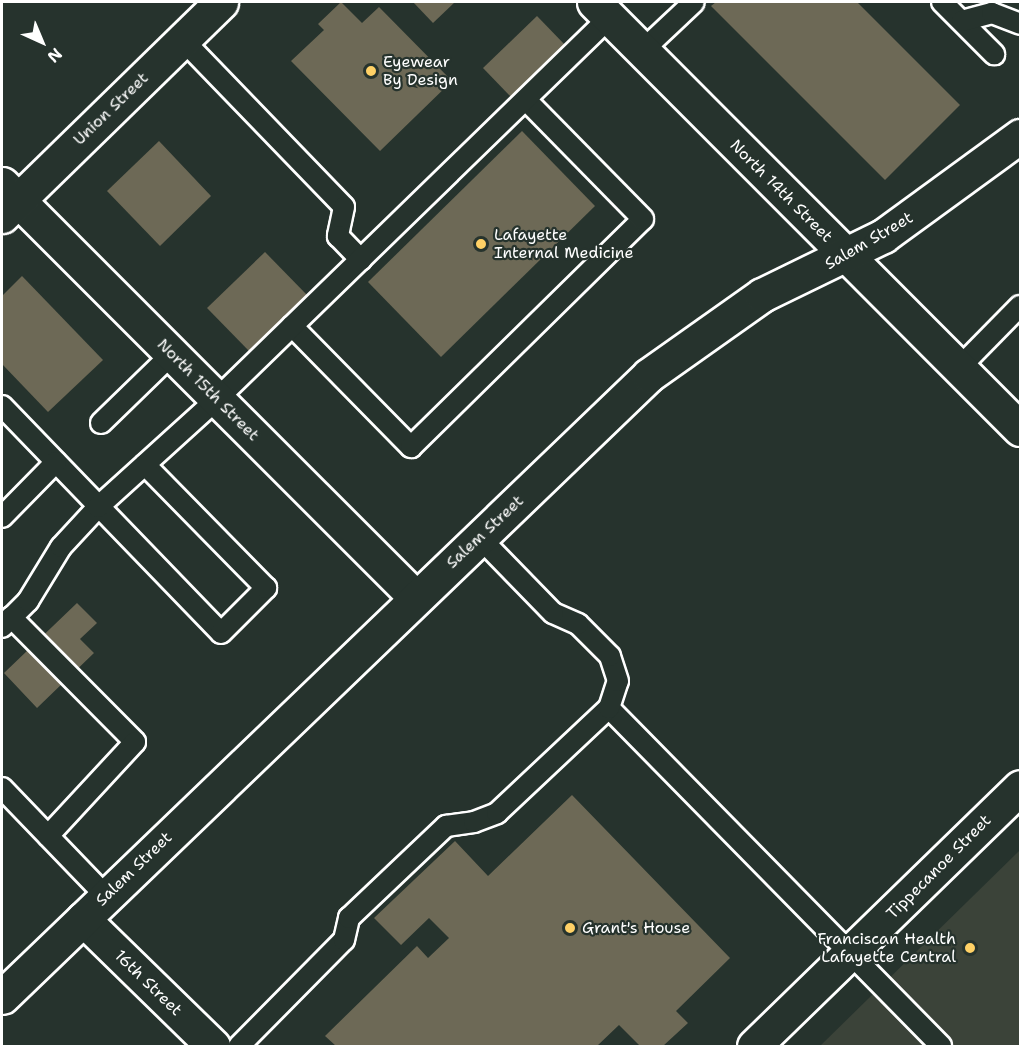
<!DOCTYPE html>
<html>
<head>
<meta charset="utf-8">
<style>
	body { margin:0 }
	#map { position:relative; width:1022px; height:1048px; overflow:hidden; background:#26332d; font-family:"Shantell Sans",sans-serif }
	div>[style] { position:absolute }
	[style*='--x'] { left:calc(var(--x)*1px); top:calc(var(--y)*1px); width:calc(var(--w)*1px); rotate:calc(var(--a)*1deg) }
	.built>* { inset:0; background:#3b4339 }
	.building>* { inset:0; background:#6d6956 }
	.roads { filter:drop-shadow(2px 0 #fff) drop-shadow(-2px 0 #fff) drop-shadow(0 2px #fff) drop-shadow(0 -2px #fff) }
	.lane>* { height:20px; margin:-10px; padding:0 10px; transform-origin:10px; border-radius:10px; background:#26332d }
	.street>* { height:33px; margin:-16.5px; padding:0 16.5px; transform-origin:16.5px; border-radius:16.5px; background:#26332d }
	.secondary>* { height:33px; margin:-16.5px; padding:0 16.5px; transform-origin:16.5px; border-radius:16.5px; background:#26332d }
	.dots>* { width:16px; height:16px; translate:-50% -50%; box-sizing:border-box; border:3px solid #26332d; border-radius:50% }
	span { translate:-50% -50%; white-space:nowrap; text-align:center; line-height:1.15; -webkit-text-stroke:4.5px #26332d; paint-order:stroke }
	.poi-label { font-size:16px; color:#fff }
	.left { translate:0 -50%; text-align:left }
	.right { translate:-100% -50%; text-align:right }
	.street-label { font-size:16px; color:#fff }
	.frame { position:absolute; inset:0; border:3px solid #fff; pointer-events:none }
	.north { position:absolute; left:12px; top:12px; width:60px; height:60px; -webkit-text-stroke:4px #26332d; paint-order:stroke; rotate:136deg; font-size:16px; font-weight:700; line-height:24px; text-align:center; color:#fff }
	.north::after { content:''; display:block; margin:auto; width:21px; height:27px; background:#fff; clip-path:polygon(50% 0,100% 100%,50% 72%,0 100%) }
</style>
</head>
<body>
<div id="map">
	<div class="built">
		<i style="clip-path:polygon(1020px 850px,1020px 1046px,820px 1046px)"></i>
	</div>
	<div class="building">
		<i style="clip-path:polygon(341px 2px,362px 23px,379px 7px,452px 81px,380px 151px,291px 61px,324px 30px,318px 24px)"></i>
		<i style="clip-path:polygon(413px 2px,455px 2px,433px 23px)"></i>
		<i style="clip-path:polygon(716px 2px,857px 2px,960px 105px,885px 180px,711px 6px)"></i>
		<i style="clip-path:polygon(537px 16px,566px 46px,512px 98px,483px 68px)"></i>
		<i style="clip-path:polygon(522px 131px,595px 206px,441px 357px,368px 282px)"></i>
		<i style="clip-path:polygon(159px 141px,211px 196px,160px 246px,107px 191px)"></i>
		<i style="clip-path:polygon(265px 252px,307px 295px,249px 351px,207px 308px)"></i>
		<i style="clip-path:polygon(22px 276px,103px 360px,48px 412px,2px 364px,2px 296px)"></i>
		<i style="clip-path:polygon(77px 603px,97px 623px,80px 639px,94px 653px,37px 708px,4px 673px)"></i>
		<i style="clip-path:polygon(572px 795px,730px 958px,676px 1011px,688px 1023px,663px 1046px,640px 1046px,619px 1025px,597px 1046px,336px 1046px,325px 1036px,417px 946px,428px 958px,449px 938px,429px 918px,401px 945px,374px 918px,455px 841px,488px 876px)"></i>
	</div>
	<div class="roads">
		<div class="lane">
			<i style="--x:942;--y:2;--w:74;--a:45"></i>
			<i style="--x:962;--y:21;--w:31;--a:-15"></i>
			<i style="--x:992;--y:13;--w:30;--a:21"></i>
			<i style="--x:182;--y:39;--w:233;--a:46"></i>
			<i style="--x:344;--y:207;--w:30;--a:102"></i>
			<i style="--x:338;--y:236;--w:33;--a:46"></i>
			<i style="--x:642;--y:51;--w:71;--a:-43.3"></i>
			<i style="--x:292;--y:326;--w:170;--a:45.5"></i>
			<i style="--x:411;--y:447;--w:325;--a:-44.5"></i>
			<i style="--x:643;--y:219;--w:167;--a:-134.5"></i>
			<i style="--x:959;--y:368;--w:87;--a:-45.5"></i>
			<i style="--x:2;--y:406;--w:315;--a:46"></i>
			<i style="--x:221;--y:633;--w:64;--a:-45"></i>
			<i style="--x:266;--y:588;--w:173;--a:-134.5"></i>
			<i style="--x:101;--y:423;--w:99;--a:-44.2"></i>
			<i style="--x:2;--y:517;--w:77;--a:-45.5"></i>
			<i style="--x:11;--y:617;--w:176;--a:45.2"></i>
			<i style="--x:135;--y:742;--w:128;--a:132.8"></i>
			<i style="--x:2;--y:627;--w:37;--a:-45"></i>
			<i style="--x:28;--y:601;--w:63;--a:-58.6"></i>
			<i style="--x:61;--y:547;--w:54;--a:-47.2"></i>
			<i style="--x:98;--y:507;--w:161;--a:-42.2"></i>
			<i style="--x:217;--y:399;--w:548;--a:-44.19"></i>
			<i style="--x:609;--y:708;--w:474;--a:45.5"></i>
			<i style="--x:2;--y:788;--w:150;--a:46.1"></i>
			<i style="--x:239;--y:1046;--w:149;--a:-45.3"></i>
			<i style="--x:344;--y:940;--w:23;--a:-77"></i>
			<i style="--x:349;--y:918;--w:134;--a:-43.5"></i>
			<i style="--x:446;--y:826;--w:28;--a:-8"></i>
			<i style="--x:474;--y:822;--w:25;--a:-21"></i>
			<i style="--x:497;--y:813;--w:154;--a:-43.2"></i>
			<i style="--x:609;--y:708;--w:28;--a:-72"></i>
			<i style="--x:618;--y:681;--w:26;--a:-108"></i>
			<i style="--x:610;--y:656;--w:45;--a:-135"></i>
			<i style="--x:578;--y:624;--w:27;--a:-156"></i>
			<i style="--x:553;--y:613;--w:106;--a:-134.2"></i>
		</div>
		<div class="street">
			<i style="--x:2;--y:184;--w:584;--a:45"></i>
			<i style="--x:83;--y:919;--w:182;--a:44.3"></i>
			<i style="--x:754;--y:1046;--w:371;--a:-44.2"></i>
		</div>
		<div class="secondary">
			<i style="--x:594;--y:2;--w:603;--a:45.07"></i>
			<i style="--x:2;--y:216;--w:306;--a:-44.3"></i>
			<i style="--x:2;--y:997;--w:897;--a:-43.87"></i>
			<i style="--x:649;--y:375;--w:138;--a:-35.3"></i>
			<i style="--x:762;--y:295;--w:135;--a:-26"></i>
			<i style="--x:883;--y:236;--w:170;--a:-36.1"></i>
		</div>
	</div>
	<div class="dots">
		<i style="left:371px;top:71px;background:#ffd166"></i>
		<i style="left:481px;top:244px;background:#ffd166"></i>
		<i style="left:570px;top:928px;background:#ffd166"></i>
		<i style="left:970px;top:948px;background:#ffd166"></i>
	</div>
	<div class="poi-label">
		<span class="left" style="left:383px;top:71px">Eyewear<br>By Design</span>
		<span class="left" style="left:494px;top:244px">Lafayette<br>Internal Medicine</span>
		<span class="left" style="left:582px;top:928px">Grant's House</span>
		<span class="right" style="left:956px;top:948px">Franciscan Health<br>Lafayette Central</span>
	</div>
	<div class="street-label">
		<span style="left:111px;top:109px;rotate:-44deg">Union Street</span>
		<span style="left:781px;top:191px;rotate:45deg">North 14th Street</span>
		<span style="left:869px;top:241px;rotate:-30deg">Salem Street</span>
		<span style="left:208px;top:390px;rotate:45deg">North 15th Street</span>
		<span style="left:485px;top:532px;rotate:-43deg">Salem Street</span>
		<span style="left:939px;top:867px;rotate:-45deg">Tippecanoe Street</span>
		<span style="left:134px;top:869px;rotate:-44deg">Salem Street</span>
		<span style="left:148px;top:983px;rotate:44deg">16th Street</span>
	</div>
	<div class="frame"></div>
	<div class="north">N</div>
</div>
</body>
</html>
